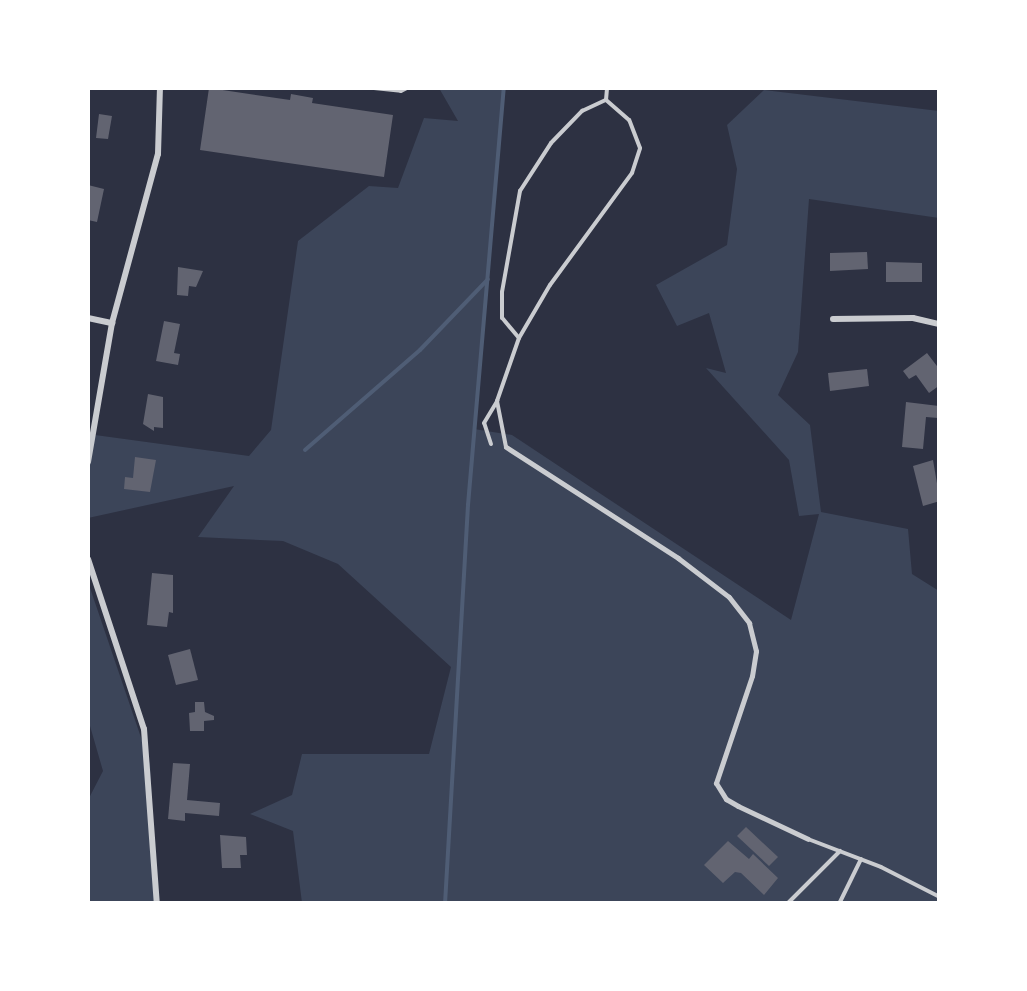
<!DOCTYPE html>
<html>
<head>
<meta charset="utf-8">
<style>
	body { margin:0 }
	#map { position:relative; width:1027px; height:991px; overflow:hidden; background:#2d3142; font-family:Signika,sans-serif }
	div>[style] { position:absolute }
	[style*='--x'] { left:calc(var(--x)*1px); top:calc(var(--y)*1px); width:calc(var(--w)*1px); rotate:calc(var(--a)*1deg) }
	.green>* { inset:0; background:#3c4559 }
	.stream>* { height:4px; margin:-2px; padding:0 2px; transform-origin:2px; border-radius:2px; background:#4f5d75 }
	.building>* { inset:0; background:#626471 }
	.service>* { height:4px; margin:-2px; padding:0 2px; transform-origin:2px; border-radius:2px; background:#caccd0 }
	.pedestrian>* { height:5px; margin:-2.5px; padding:0 2.5px; transform-origin:2.5px; border-radius:2.5px; background:#caccd0 }
	.minor>* { height:6px; margin:-3px; padding:0 3px; transform-origin:3px; border-radius:3px; background:#caccd0 }
	span { translate:-50% -50%; white-space:nowrap; text-align:center; line-height:1.15; -webkit-text-stroke:10px #fff; paint-order:stroke }
	.frame { position:absolute; inset:0; border:90px solid #fff; pointer-events:none }
</style>
</head>
<body>
<div id="map">
	<div class="green">
		<i style="clip-path:polygon(439px 88px,505px 88px,474px 429px,512px 435px,791px 620px,819px 514px,799px 516px,789px 460px,706px 368px,726px 373px,709px 313px,677px 326px,656px 285px,727px 245px,737px 169px,727px 125px,764px 90px,939px 111px,939px 218px,809px 199px,798px 352px,778px 395px,810px 425px,821px 512px,908px 529px,912px 574px,939px 591px,939px 903px,302px 903px,293px 831px,250px 814px,292px 795px,302px 754px,429px 754px,451px 667px,338px 564px,283px 541px,198px 537px,234px 486px,88px 518px,88px 471px,95px 435px,249px 456px,271px 430px,298px 241px,369px 186px,398px 188px,424px 118px,458px 121px)"></i>
		<i style="clip-path:polygon(88px 582px,150px 764px,157px 903px,88px 903px,88px 800px,103px 771px,88px 719px)"></i>
	</div>
	<div class="stream">
		<i style="--x:305;--y:450;--w:152;--a:-41"></i>
		<i style="--x:420;--y:350;--w:98;--a:-46.2"></i>
		<i style="--x:445;--y:904;--w:400;--a:-86.7"></i>
		<i style="--x:468;--y:505;--w:419;--a:-85.1"></i>
	</div>
	<div class="building">
		<i style="clip-path:polygon(209px 88px,290px 100px,291px 94px,313px 98px,312px 103px,393px 115px,384px 177px,200px 150px)"></i>
		<i style="clip-path:polygon(99px 114px,112px 116px,108px 139px,96px 138px)"></i>
		<i style="clip-path:polygon(88px 185px,104px 189px,97px 222px,88px 220px)"></i>
		<i style="clip-path:polygon(867px 252px,868px 269px,830px 271px,830px 253px)"></i>
		<i style="clip-path:polygon(886px 262px,922px 263px,922px 282px,886px 282px)"></i>
		<i style="clip-path:polygon(178px 267px,203px 271px,196px 287px,189px 286px,188px 296px,177px 295px)"></i>
		<i style="clip-path:polygon(164px 321px,180px 324px,174px 353px,180px 354px,178px 365px,156px 361px)"></i>
		<i style="clip-path:polygon(927px 353px,940px 370px,940px 385px,929px 393px,916px 375px,909px 379px,903px 371px)"></i>
		<i style="clip-path:polygon(867px 369px,869px 386px,830px 391px,828px 373px)"></i>
		<i style="clip-path:polygon(148px 394px,163px 397px,163px 428px,154px 427px,154px 431px,143px 424px)"></i>
		<i style="clip-path:polygon(906px 402px,939px 406px,938px 418px,926px 417px,923px 449px,902px 447px)"></i>
		<i style="clip-path:polygon(135px 457px,156px 460px,150px 492px,124px 489px,125px 477px,133px 478px)"></i>
		<i style="clip-path:polygon(933px 460px,940px 501px,923px 506px,913px 466px)"></i>
		<i style="clip-path:polygon(152px 573px,173px 575px,173px 613px,169px 612px,167px 627px,147px 625px)"></i>
		<i style="clip-path:polygon(190px 649px,198px 680px,176px 685px,168px 655px)"></i>
		<i style="clip-path:polygon(195px 702px,204px 702px,205px 712px,214px 716px,214px 720px,204px 721px,204px 731px,190px 731px,189px 713px,195px 712px)"></i>
		<i style="clip-path:polygon(173px 763px,190px 764px,187px 800px,220px 803px,219px 816px,185px 813px,185px 821px,168px 819px)"></i>
		<i style="clip-path:polygon(746px 827px,778px 857px,769px 866px,737px 836px)"></i>
		<i style="clip-path:polygon(220px 835px,246px 837px,247px 855px,240px 855px,241px 868px,222px 868px)"></i>
		<i style="clip-path:polygon(728px 841px,749px 859px,753px 854px,778px 878px,764px 895px,741px 873px,735px 872px,723px 883px,704px 865px)"></i>
	</div>
	<div class="service">
		<i style="--x:374;--y:88;--w:27;--a:6"></i>
		<i style="--x:401;--y:91;--w:7;--a:-27"></i>
		<i style="--x:606;--y:100;--w:12;--a:-85"></i>
		<i style="--x:519;--y:338;--w:26;--a:-130"></i>
		<i style="--x:502;--y:318;--w:26;--a:-90"></i>
		<i style="--x:502;--y:292;--w:103;--a:-79.9"></i>
		<i style="--x:520;--y:191;--w:57;--a:-57.1"></i>
		<i style="--x:551;--y:143;--w:45;--a:-45.9"></i>
		<i style="--x:582;--y:111;--w:26;--a:-25"></i>
		<i style="--x:491;--y:444;--w:22;--a:-108"></i>
		<i style="--x:484;--y:423;--w:26;--a:-59"></i>
		<i style="--x:506;--y:447;--w:47;--a:-101.1"></i>
		<i style="--x:497;--y:401;--w:67;--a:-70.8"></i>
		<i style="--x:519;--y:338;--w:61;--a:-59.7"></i>
		<i style="--x:550;--y:285;--w:139;--a:-53.8"></i>
		<i style="--x:632;--y:173;--w:26;--a:-72"></i>
		<i style="--x:640;--y:148;--w:30;--a:-111"></i>
		<i style="--x:629;--y:120;--w:30;--a:-139"></i>
		<i style="--x:808;--y:839;--w:78;--a:21"></i>
		<i style="--x:881;--y:867;--w:66;--a:27"></i>
		<i style="--x:787;--y:904;--w:75;--a:-45"></i>
		<i style="--x:839;--y:904;--w:50;--a:-63.9"></i>
	</div>
	<div class="pedestrian">
		<i style="--x:506;--y:447;--w:205;--a:32.8"></i>
		<i style="--x:678;--y:558;--w:64;--a:37.4"></i>
		<i style="--x:729;--y:597;--w:33;--a:52"></i>
		<i style="--x:749;--y:623;--w:29;--a:76"></i>
		<i style="--x:756;--y:651;--w:25;--a:99"></i>
		<i style="--x:752;--y:676;--w:113;--a:108.6"></i>
		<i style="--x:716;--y:783;--w:19;--a:58"></i>
		<i style="--x:726;--y:799;--w:14;--a:30"></i>
		<i style="--x:738;--y:806;--w:77;--a:25.2"></i>
	</div>
	<div class="minor">
		<i style="--x:88;--y:318;--w:25;--a:12"></i>
		<i style="--x:833;--y:319;--w:80;--a:-0.7"></i>
		<i style="--x:913;--y:318;--w:28;--a:13"></i>
		<i style="--x:88;--y:462;--w:141;--a:-80.2"></i>
		<i style="--x:112;--y:323;--w:175;--a:-74.8"></i>
		<i style="--x:158;--y:154;--w:66;--a:-88.3"></i>
		<i style="--x:88;--y:559;--w:179;--a:71.8"></i>
		<i style="--x:144;--y:729;--w:175;--a:85.8"></i>
	</div>
	<div class="frame"></div>
</div>
</body>
</html>
